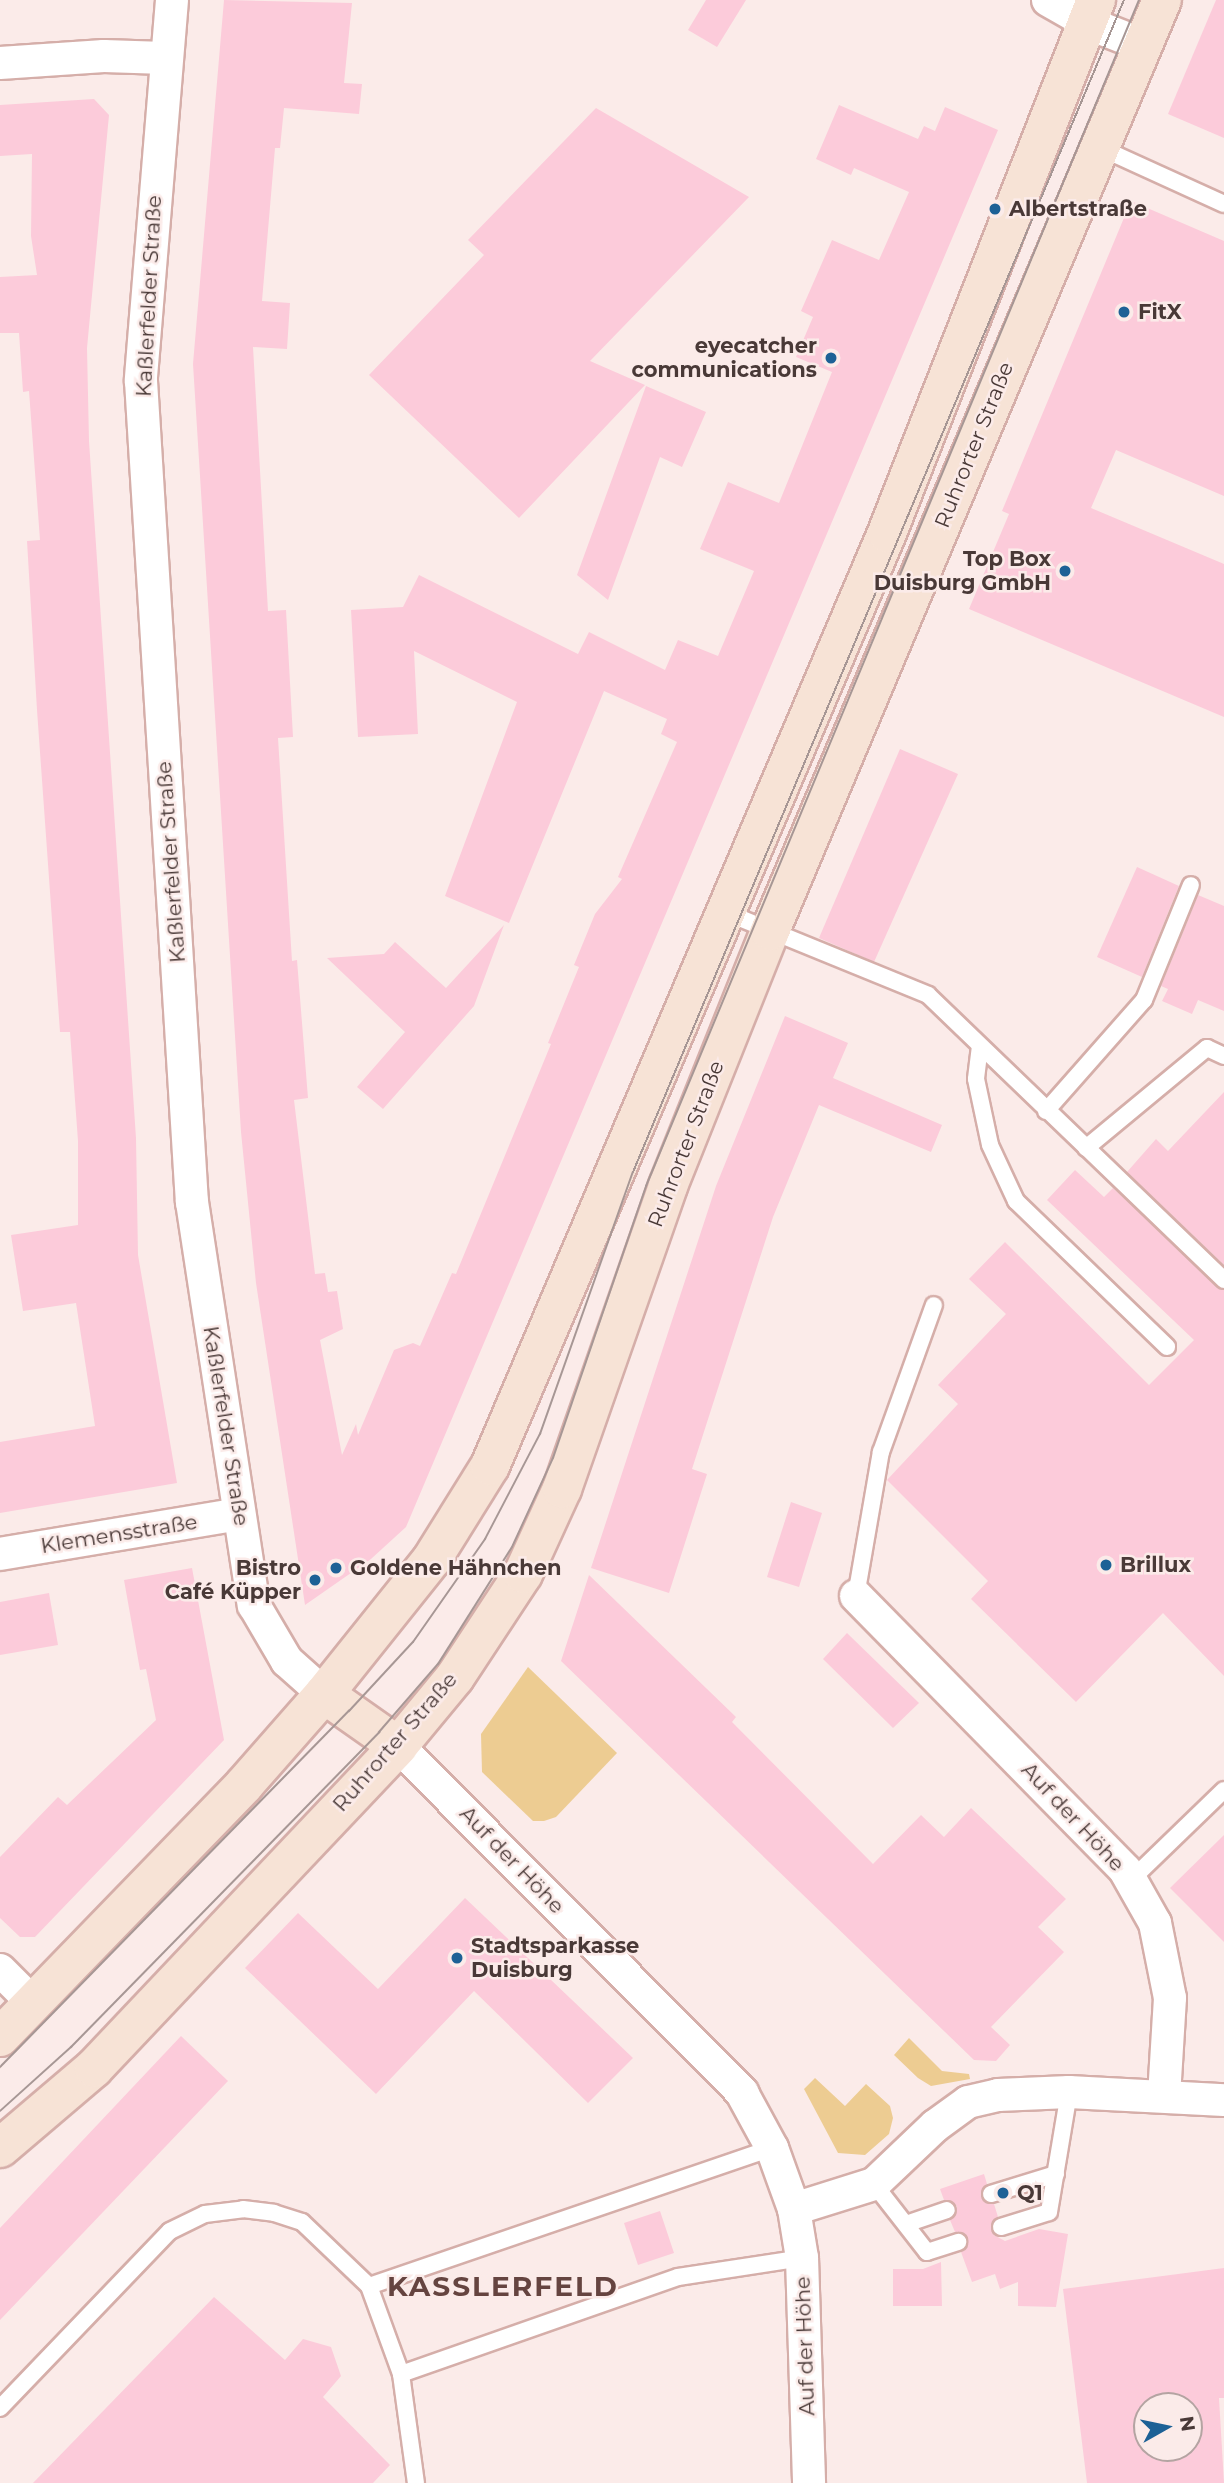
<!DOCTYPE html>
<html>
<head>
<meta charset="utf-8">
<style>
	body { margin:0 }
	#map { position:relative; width:1224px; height:2483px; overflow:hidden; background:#fbebe9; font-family:Montserrat,sans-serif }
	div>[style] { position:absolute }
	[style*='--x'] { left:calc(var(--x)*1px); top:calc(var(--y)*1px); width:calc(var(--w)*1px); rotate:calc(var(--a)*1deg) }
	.green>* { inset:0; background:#edcc92 }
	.building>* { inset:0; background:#fccbda }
	.roads { filter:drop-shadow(2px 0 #d5aea9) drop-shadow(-2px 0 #d5aea9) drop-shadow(0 2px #d5aea9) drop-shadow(0 -2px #d5aea9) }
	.service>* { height:16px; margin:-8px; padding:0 8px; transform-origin:8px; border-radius:8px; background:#fff }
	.minor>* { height:32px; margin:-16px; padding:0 16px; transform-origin:16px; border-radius:16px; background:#fff }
	.secondary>* { height:38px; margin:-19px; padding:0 19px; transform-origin:19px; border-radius:19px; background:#f7e3d6 }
	.tram>* { height:2px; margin:-1px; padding:0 1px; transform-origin:1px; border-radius:1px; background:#a79795 }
	.dots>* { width:19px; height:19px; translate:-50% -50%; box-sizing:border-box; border:4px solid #fbebe9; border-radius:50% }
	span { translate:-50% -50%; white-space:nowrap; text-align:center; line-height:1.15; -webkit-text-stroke:5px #fbebe9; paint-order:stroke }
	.poi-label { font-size:21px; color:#493937; font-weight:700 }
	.left { translate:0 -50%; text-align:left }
	.right { translate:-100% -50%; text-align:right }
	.street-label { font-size:21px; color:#493937 }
	.district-label { font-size:28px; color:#654440; font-weight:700; letter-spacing:2px }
	.north { position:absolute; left:1133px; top:2392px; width:70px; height:70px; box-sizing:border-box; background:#fbebe9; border:2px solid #b4a4a2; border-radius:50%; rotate:81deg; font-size:19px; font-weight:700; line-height:28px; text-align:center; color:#493937 }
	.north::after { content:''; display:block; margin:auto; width:24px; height:32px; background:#1d6196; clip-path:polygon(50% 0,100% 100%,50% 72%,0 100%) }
</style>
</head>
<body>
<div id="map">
	<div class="green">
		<i style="clip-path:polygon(528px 1667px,617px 1753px,556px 1817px,544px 1821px,533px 1821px,482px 1772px,481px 1734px)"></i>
		<i style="clip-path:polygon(909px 2038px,942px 2071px,969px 2074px,970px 2079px,931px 2086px,918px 2078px,894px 2055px)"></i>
		<i style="clip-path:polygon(815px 2078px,845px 2106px,866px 2084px,890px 2106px,893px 2118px,889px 2134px,865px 2155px,838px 2153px,804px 2089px)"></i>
	</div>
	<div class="building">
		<i style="clip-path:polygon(224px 0,352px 3px,344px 83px,362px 84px,359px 114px,284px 108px,280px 148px,275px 148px,262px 301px,290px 303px,287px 349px,253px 347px,268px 611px,286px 610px,293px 737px,278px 738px,292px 961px,297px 960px,308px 1098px,294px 1100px,315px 1274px,325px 1273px,328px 1292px,337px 1291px,343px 1329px,320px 1340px,342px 1455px,356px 1424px,358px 1435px,394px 1350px,413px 1343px,420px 1346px,452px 1273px,456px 1274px,551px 1044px,548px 1043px,579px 967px,574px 965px,595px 914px,622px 879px,618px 877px,677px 742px,661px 734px,667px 719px,604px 691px,509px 923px,445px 896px,517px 702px,414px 651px,418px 734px,358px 737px,351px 610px,403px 607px,419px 575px,578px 654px,589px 632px,665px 670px,678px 640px,718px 656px,754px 571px,700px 549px,728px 482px,779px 503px,832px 372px,796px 357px,813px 317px,801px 311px,832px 240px,879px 260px,909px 192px,854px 168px,851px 175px,816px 159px,839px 105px,918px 139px,924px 126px,935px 131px,945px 107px,998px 130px,406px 1527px,371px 1559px,305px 1605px,256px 1283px,241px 1132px,193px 364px)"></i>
		<i style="clip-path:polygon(706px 0,746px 0,717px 47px,688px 30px)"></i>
		<i style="clip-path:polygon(1216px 0,1224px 0,1224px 138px,1168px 114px)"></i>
		<i style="clip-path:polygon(94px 99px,109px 115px,87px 348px,89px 441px,136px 1138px,138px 1255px,177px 1483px,0 1513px,0 1442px,95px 1426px,76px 1303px,23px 1311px,11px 1235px,78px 1225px,78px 1141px,70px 1032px,60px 1032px,37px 710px,27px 541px,40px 540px,29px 391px,23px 392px,19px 333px,0 333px,0 277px,37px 275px,31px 236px,32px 154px,0 156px,0 105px)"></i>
		<i style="clip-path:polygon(596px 108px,749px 197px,590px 361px,645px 385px,519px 518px,369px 375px,484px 255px,468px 240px)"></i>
		<i style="clip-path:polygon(1131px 201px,1224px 241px,1224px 496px,1116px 450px,1091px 508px,1224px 564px,1224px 717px,969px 609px,1009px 514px,1002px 511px)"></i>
		<i style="clip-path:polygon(646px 386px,706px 412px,682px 467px,660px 457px,608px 600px,577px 575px)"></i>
		<i style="clip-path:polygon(900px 749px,958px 774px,874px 962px,819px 938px)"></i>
		<i style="clip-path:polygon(1137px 867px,1179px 886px,1142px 977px,1097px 957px)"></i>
		<i style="clip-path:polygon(1198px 895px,1224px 906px,1224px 1011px,1198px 1000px,1192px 1014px,1162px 1001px,1168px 989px,1161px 986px)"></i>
		<i style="clip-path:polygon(504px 925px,474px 1006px,383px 1109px,357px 1087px,405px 1032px,327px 958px,384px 954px,395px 942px,446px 988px)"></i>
		<i style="clip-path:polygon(785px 1016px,848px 1043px,833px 1078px,942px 1125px,931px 1152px,819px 1105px,773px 1217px,692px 1469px,707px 1474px,669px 1593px,591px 1568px,716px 1186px)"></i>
		<i style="clip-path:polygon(1224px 1092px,1224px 1265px,1127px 1172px,1156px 1139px,1168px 1151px)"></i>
		<i style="clip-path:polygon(1075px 1170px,1104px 1197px,1113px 1188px,1224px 1290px,1224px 1676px,1163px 1613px,1076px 1702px,971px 1599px,988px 1581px,887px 1480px,958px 1404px,938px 1385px,1006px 1314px,969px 1279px,1005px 1242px,1149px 1385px,1194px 1340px,1047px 1200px)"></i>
		<i style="clip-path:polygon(791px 1502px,822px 1513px,799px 1587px,767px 1577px)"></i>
		<i style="clip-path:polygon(192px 1568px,224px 1740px,35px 1937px,20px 1937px,0 1918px,0 1857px,58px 1797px,67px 1805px,156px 1720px,146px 1669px,140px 1670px,124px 1580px)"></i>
		<i style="clip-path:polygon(589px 1575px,736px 1717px,732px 1722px,873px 1864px,921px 1815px,944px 1837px,971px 1808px,1066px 1899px,1038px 1927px,1064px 1952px,991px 2027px,1010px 2045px,996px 2061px,974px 2060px,561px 1661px)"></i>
		<i style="clip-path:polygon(49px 1593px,58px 1645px,0 1655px,0 1602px)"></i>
		<i style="clip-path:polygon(847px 1633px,919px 1703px,893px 1728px,823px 1659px)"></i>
		<i style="clip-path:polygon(1224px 1835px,1224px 1942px,1170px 1888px)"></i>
		<i style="clip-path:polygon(465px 1898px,633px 2058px,588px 2103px,474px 1991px,376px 2094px,245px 1968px,298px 1913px,378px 1989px)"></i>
		<i style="clip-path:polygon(181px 2036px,228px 2081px,0 2320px,0 2228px)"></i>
		<i style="clip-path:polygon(984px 2174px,987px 2184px,981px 2196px,994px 2204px,998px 2217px,991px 2225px,994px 2235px,1005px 2241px,1039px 2229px,1068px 2234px,1056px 2307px,1018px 2306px,1018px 2282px,1000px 2289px,995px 2274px,972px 2282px,961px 2252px,968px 2238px,955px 2232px,950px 2220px,957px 2206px,944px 2200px,940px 2189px)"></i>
		<i style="clip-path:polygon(660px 2211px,674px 2253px,638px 2265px,624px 2223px)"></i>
		<i style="clip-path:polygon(941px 2262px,942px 2306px,893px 2306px,893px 2269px,923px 2269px)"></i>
		<i style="clip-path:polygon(evenodd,1224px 2268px,1224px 2398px,1219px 2398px,1224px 2483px,1087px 2483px,1063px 2289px,1224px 2268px,1147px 2406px,1189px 2406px,1189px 2448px,1147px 2448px,1147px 2406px)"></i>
		<i style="clip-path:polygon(214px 2297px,285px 2360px,303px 2339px,331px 2347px,341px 2376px,323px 2397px,390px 2465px,373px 2483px,33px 2483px)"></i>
	</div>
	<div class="roads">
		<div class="service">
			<i style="--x:1099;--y:147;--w:137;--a:24.5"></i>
			<i style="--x:725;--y:912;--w:219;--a:22.2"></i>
			<i style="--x:928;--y:995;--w:411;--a:43.9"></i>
			<i style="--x:980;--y:1046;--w:33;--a:97"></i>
			<i style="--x:976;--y:1079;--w:67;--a:78"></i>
			<i style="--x:990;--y:1145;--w:62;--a:65.1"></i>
			<i style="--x:1016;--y:1201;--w:210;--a:44"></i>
			<i style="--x:1046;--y:1111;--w:148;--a:-48.6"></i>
			<i style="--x:1144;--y:1000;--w:124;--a:-67.8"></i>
			<i style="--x:1086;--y:1148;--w:157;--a:-39.6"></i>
			<i style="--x:1207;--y:1048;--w:19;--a:25"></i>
			<i style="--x:856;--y:1596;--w:146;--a:-80.2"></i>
			<i style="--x:881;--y:1452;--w:156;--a:-70.2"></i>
			<i style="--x:1131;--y:1880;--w:129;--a:-44.1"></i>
			<i style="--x:874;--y:2184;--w:86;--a:52.1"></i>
			<i style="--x:927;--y:2252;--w:33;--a:-18"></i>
			<i style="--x:991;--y:2194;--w:68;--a:-17.1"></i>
			<i style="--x:906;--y:2224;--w:43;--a:-18.9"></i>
			<i style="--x:1001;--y:2227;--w:50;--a:-17.4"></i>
			<i style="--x:1049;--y:2212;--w:122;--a:-80.5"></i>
			<i style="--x:369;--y:2286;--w:426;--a:-18.9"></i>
			<i style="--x:401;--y:2374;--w:293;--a:-19.3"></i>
			<i style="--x:678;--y:2277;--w:125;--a:-8.7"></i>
			<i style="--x:0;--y:2408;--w:245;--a:-46.2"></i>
			<i style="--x:170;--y:2231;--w:39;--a:-26"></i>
			<i style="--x:205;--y:2214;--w:38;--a:-7"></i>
			<i style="--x:243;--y:2209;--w:31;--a:7"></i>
			<i style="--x:274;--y:2213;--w:29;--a:18"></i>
			<i style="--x:302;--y:2222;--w:93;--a:43.7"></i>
			<i style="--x:369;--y:2286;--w:94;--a:70"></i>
			<i style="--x:401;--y:2374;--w:110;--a:82.2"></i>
		</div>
		<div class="minor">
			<i style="--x:172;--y:0;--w:382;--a:94.7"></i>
			<i style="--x:141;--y:381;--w:823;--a:86.45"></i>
			<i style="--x:192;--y:1202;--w:408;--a:81.3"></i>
			<i style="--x:254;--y:1605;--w:65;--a:59.5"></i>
			<i style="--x:287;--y:1661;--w:50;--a:41.7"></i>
			<i style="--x:1048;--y:0;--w:48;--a:29.7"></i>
			<i style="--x:1090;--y:24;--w:57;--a:21.6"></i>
			<i style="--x:0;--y:63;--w:104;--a:-3.9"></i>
			<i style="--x:104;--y:56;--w:61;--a:1.9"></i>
			<i style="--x:0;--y:1554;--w:242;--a:-9.5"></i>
			<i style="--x:856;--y:1596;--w:384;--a:45.5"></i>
			<i style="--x:1125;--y:1870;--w:61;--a:60.5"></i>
			<i style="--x:1155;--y:1923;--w:76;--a:78.7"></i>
			<i style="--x:1170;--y:1998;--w:98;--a:93.5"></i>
			<i style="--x:398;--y:1746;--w:489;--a:45.2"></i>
			<i style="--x:742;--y:2093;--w:63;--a:61.4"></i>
			<i style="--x:772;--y:2148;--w:65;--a:70.2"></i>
			<i style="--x:794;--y:2209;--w:50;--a:80.7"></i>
			<i style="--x:802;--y:2258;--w:225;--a:88.2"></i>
			<i style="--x:0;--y:1970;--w:47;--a:45"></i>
			<i style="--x:794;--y:2209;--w:84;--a:-17.4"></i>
			<i style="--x:874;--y:2184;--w:84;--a:-43.6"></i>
			<i style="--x:935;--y:2126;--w:41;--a:-36"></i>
			<i style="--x:968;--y:2102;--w:31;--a:-13"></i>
			<i style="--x:998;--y:2095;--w:71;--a:-2.4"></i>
			<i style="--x:1069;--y:2092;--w:155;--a:3"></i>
		</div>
		<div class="secondary">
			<i style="--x:324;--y:1694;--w:90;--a:35.1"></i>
			<i style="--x:0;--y:2037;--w:351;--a:-45.9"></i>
			<i style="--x:244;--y:1785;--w:121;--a:-48.7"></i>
			<i style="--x:324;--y:1694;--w:173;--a:-51.3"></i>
			<i style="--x:432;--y:1559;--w:110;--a:-58.1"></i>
			<i style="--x:490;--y:1466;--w:1014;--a:-66.95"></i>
			<i style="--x:887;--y:533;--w:573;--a:-68.59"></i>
			<i style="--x:0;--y:2148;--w:123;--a:-40.4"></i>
			<i style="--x:94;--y:2068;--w:443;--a:-46.6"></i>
			<i style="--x:398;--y:1746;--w:89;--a:-50.4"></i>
			<i style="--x:455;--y:1677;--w:123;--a:-56.6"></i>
			<i style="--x:523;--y:1574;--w:94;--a:-65.4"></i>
			<i style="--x:562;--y:1489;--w:321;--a:-70.7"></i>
			<i style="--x:668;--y:1186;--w:275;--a:-68.2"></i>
			<i style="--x:770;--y:931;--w:1010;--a:-67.17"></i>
		</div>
	</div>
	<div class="tram">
		<i style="--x:0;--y:2067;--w:499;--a:-45.6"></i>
		<i style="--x:349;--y:1711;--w:94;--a:-47.2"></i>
		<i style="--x:413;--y:1642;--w:126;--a:-55"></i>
		<i style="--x:485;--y:1539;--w:119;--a:-62.4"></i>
		<i style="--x:540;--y:1434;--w:278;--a:-70.5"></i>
		<i style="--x:633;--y:1172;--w:1271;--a:-67.27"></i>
		<i style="--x:0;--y:2111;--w:96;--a:-42"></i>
		<i style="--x:71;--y:2047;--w:441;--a:-45.6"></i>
		<i style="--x:379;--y:1732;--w:90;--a:-49.1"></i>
		<i style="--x:438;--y:1664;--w:138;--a:-57.7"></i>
		<i style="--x:512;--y:1547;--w:98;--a:-65.3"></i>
		<i style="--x:553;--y:1458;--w:287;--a:-71.1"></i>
		<i style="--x:646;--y:1186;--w:1284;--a:-67.43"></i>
	</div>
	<div class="dots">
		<i style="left:995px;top:209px;background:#1d6196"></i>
		<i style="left:1124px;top:312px;background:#1d6196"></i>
		<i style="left:831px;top:358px;background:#1d6196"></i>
		<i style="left:1065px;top:571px;background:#1d6196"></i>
		<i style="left:1106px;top:1565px;background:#1d6196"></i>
		<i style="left:336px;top:1568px;background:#1d6196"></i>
		<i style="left:315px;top:1580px;background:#1d6196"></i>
		<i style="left:457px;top:1958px;background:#1d6196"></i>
		<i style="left:1003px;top:2193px;background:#1d6196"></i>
	</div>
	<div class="poi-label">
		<span class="left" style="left:1009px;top:209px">Albertstraße</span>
		<span class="left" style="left:1138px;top:312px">FitX</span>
		<span class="right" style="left:817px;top:358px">eyecatcher<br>communications</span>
		<span class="right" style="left:1051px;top:571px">Top Box<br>Duisburg GmbH</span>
		<span class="left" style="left:1120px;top:1565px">Brillux</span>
		<span class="right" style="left:301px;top:1580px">Bistro<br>Café Küpper</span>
		<span class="left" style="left:350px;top:1568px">Goldene Hähnchen</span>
		<span class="left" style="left:471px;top:1958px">Stadtsparkasse<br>Duisburg</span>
		<span class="left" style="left:1017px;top:2193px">Q1</span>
	</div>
	<div class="street-label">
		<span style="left:149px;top:296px;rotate:-87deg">Kaßlerfelder Straße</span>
		<span style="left:974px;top:445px;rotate:-68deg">Ruhrorter Straße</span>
		<span style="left:171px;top:862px;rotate:-94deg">Kaßlerfelder Straße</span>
		<span style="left:686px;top:1144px;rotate:-69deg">Ruhrorter Straße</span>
		<span style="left:226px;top:1426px;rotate:81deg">Kaßlerfelder Straße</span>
		<span style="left:119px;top:1534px;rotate:-9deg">Klemensstraße</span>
		<span style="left:395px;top:1742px;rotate:-49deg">Ruhrorter Straße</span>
		<span style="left:1073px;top:1817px;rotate:47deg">Auf der Höhe</span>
		<span style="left:512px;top:1860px;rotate:46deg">Auf der Höhe</span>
		<span style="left:805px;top:2346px;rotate:-92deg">Auf der Höhe</span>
	</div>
	<div class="district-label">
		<span style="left:503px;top:2286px">KASSLERFELD</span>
	</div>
	<div class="north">N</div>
</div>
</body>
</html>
